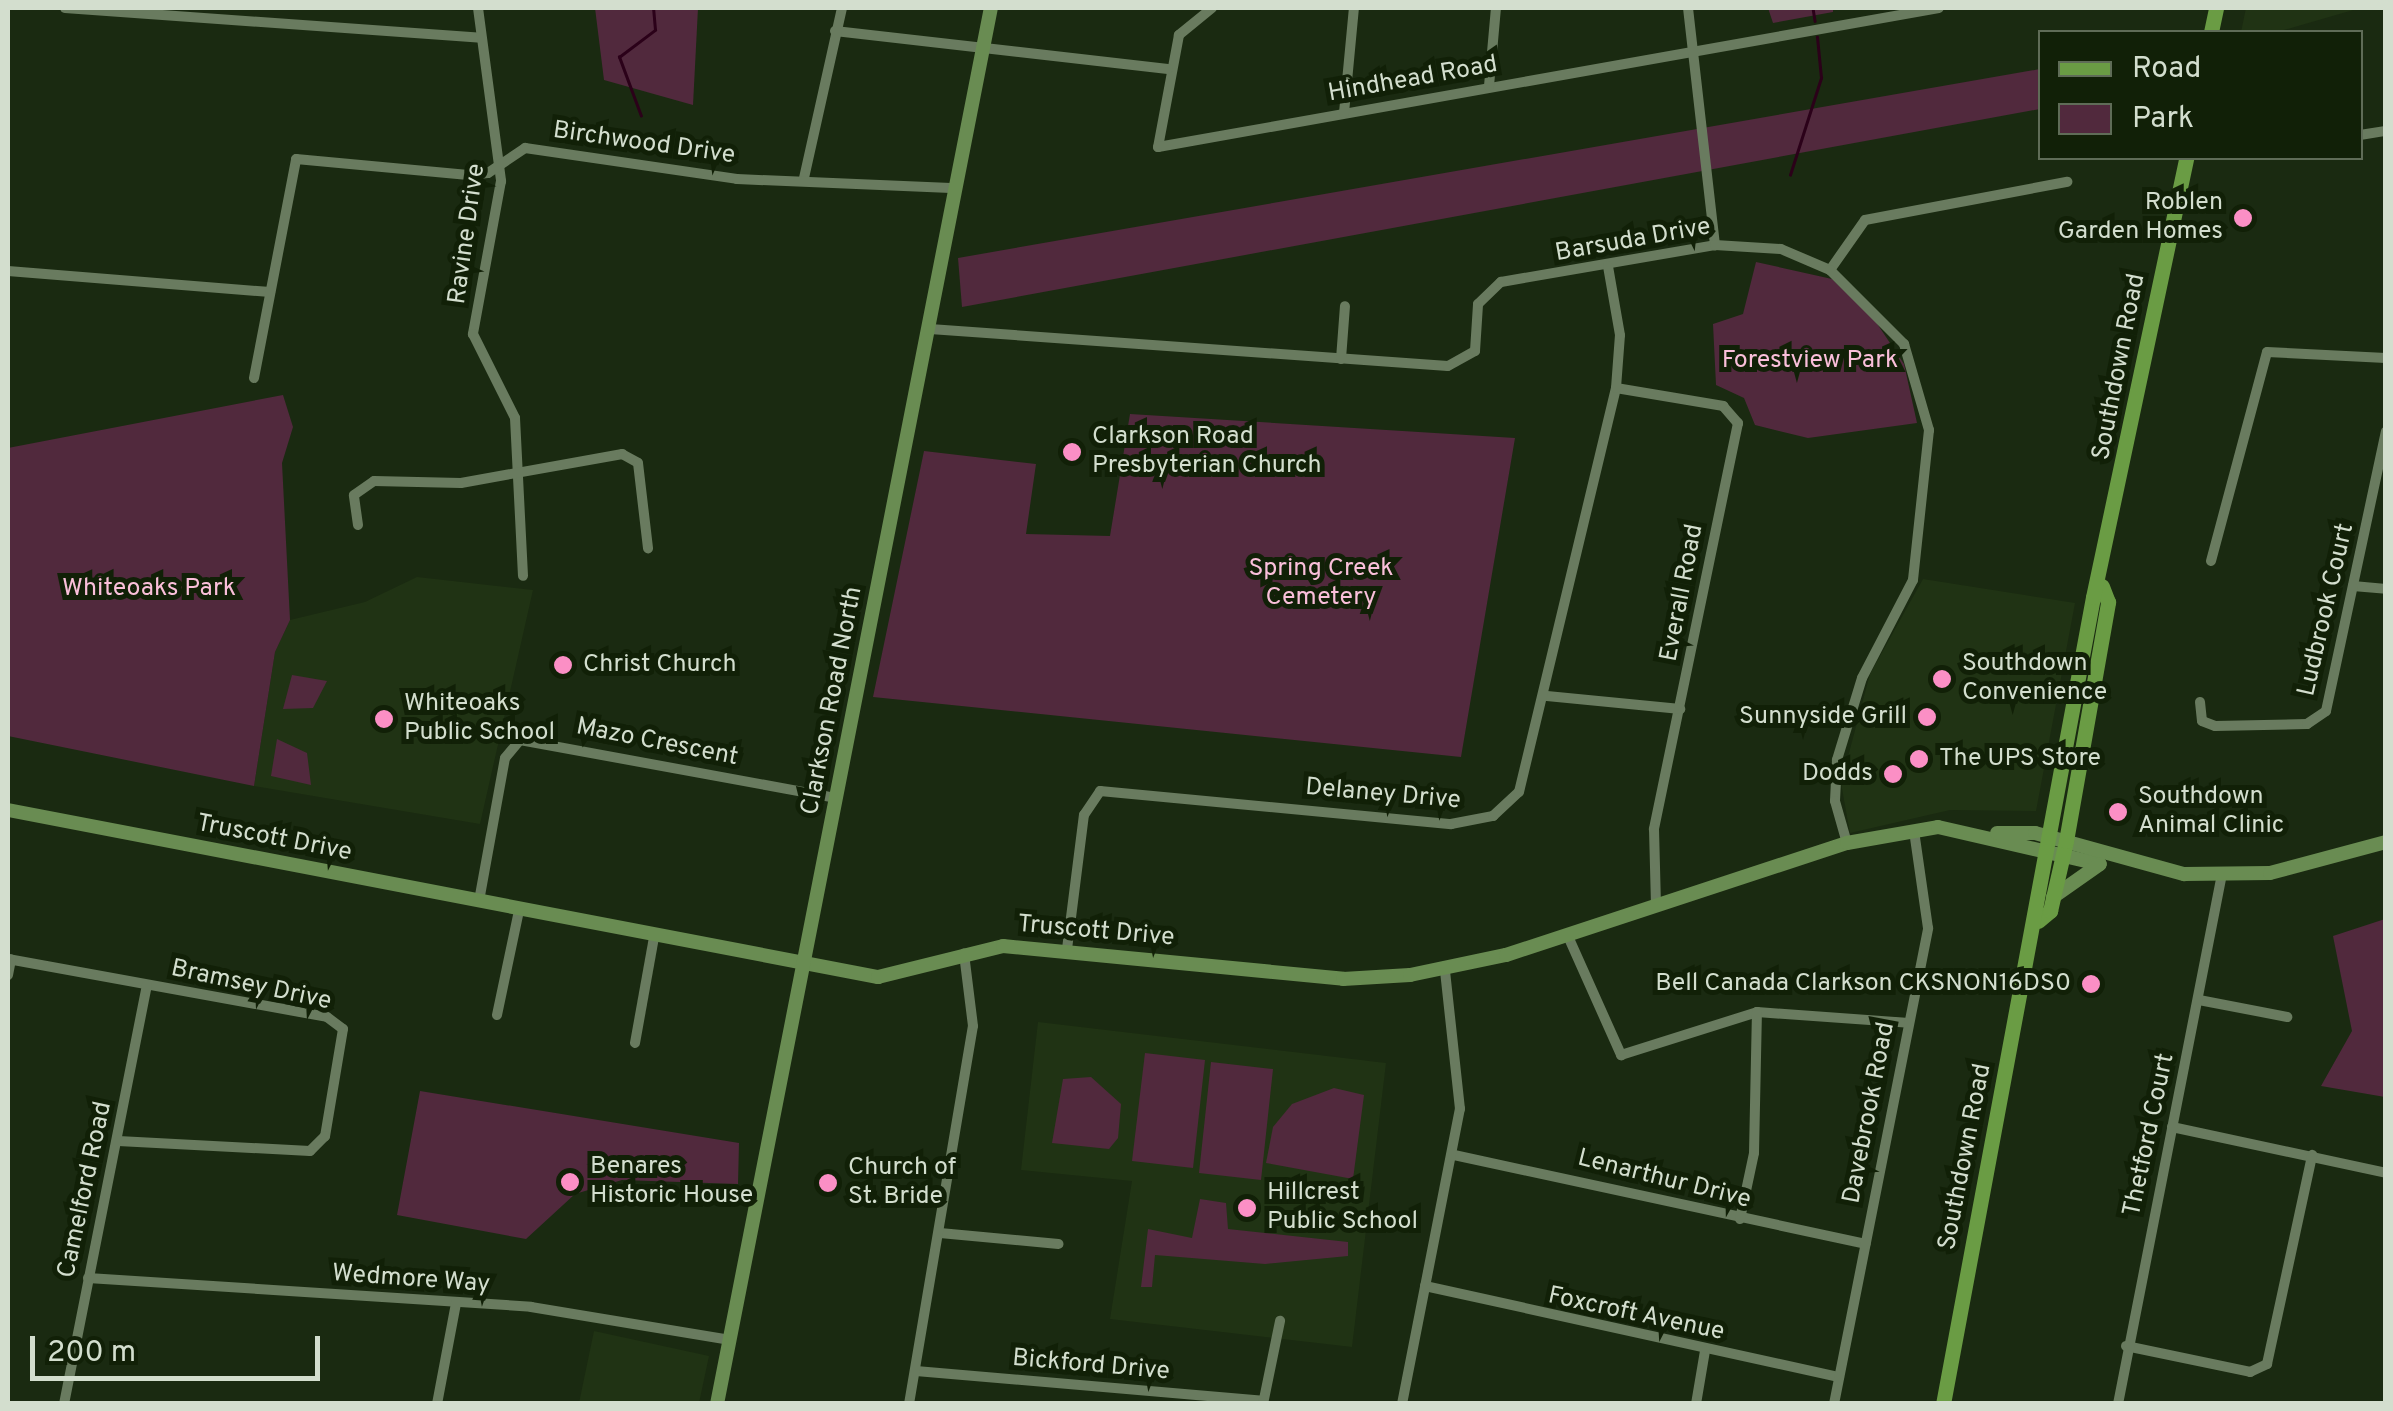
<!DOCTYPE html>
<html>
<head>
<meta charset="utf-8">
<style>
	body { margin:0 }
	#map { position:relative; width:2393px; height:1411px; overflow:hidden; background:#1a2a11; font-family:Overpass,sans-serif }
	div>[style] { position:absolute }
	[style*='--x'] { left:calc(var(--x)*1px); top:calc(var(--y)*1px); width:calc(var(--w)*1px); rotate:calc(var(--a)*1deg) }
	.built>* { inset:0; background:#203314 }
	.green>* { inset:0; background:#51293d }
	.stream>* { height:2.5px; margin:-1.25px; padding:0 1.25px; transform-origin:1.25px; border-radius:1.25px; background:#2b0119 }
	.street>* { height:10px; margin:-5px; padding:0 5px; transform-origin:5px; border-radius:5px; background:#697b5f }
	.secondary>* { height:14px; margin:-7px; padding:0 7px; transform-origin:7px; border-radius:7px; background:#698c52 }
	.primary>* { height:15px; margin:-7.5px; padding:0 7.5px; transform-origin:7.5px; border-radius:7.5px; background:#6a9c44 }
	.dots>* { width:28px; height:28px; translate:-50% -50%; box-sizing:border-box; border:5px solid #112007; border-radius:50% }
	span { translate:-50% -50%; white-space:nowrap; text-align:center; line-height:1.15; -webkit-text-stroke:10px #112007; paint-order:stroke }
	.street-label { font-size:25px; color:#d3dece }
	.poi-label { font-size:25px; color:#d3dece }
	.right { translate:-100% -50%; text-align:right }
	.left { translate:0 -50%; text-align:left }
	.park-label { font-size:25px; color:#fabfda }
	.frame { position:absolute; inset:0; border:10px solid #d3dece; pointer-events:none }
	.legend { position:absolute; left:2038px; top:30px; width:325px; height:130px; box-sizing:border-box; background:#112007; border:2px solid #5f6c57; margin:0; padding:12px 18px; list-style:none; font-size:30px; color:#d3dece }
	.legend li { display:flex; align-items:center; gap:20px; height:50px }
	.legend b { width:50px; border:2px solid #5f6c57 }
	.scale { position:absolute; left:30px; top:1336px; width:290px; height:45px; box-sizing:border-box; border:5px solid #d3dece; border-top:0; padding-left:12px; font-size:30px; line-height:35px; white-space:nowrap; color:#d3dece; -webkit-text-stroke:8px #112007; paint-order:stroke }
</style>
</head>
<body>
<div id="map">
	<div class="built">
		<i style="clip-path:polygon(2246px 8px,2360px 8px,2277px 32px,2241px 32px)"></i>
		<i style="clip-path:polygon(417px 577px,533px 590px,480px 824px,254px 786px,275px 652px,290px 620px,365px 602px)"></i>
		<i style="clip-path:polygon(1923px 579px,2075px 603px,2036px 811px,1950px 810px,1850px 833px,1841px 783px,1870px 674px)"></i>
		<i style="clip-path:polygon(1038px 1022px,1386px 1063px,1352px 1347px,1110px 1319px,1132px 1181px,1021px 1170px)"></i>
		<i style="clip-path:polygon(594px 1331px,709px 1356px,699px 1403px,579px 1403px)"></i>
	</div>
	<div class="green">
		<i style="clip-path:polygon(595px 8px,698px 8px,693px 105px,604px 80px)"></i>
		<i style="clip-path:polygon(1768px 8px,1833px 8px,1833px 12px,1773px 23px)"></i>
		<i style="clip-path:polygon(2040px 69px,2040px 109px,962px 307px,958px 258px)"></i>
		<i style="clip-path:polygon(1756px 262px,1832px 279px,1874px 319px,1904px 364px,1917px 423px,1808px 438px,1755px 425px,1744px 398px,1716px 385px,1713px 324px,1743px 314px)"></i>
		<i style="clip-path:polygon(283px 395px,293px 427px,282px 463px,290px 620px,275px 652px,254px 786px,8px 736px,8px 448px)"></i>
		<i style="clip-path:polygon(1130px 414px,1515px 438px,1461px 757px,873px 697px,924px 451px,1036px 464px,1026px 534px,1110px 536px)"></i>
		<i style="clip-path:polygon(292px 675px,327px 681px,313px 708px,283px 709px)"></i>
		<i style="clip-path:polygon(277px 739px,307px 753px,311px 785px,271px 776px)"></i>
		<i style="clip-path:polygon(2385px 919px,2385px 1097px,2321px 1086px,2352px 1031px,2333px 936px)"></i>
		<i style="clip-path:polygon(1145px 1053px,1205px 1060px,1193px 1168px,1132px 1161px)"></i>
		<i style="clip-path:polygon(1211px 1062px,1273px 1069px,1261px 1180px,1199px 1173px)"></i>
		<i style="clip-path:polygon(1091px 1077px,1121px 1104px,1118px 1138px,1109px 1149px,1052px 1143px,1063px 1079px)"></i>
		<i style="clip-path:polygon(1334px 1088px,1364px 1095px,1353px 1179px,1266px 1163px,1273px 1127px,1292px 1104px)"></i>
		<i style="clip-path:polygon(420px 1091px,739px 1143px,738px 1184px,622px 1180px,575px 1194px,526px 1239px,397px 1215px)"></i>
		<i style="clip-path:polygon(1200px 1199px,1226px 1203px,1228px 1229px,1348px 1242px,1348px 1256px,1265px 1264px,1155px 1255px,1152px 1287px,1141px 1287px,1148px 1229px,1192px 1238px)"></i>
	</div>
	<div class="stream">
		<i style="--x:1813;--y:8;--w:13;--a:81"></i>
		<i style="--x:641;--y:116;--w:63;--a:-110.4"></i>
		<i style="--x:619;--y:57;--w:45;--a:-36.9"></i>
		<i style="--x:655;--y:30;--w:22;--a:-95"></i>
		<i style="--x:1790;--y:175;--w:102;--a:-72.3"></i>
		<i style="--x:1821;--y:78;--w:41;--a:-95.6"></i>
	</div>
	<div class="street">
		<i style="--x:65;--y:8;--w:417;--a:4.1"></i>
		<i style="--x:478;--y:8;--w:175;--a:82.4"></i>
		<i style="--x:501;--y:181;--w:156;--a:100.4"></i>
		<i style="--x:473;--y:334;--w:94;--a:63.4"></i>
		<i style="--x:515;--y:418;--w:158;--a:87.1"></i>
		<i style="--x:1212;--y:8;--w:43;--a:140.7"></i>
		<i style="--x:1179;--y:35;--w:114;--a:100.6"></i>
		<i style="--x:1158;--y:147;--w:793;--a:-10.09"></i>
		<i style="--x:1688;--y:8;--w:239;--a:83.5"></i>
		<i style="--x:835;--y:31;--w:335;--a:6.5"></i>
		<i style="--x:1489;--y:86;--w:78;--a:-84.9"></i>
		<i style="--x:1344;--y:113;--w:105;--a:-84.6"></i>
		<i style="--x:2360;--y:135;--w:26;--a:-9"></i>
		<i style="--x:804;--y:178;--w:174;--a:-77.4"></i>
		<i style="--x:1830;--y:270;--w:61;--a:-55"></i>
		<i style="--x:1865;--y:220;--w:206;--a:-10.7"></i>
		<i style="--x:8;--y:271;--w:263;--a:4.6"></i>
		<i style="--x:930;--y:329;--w:519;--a:4.09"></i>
		<i style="--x:1448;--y:366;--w:31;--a:-29"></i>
		<i style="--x:1475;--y:351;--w:47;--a:-86.3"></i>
		<i style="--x:1478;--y:304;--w:32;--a:-44"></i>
		<i style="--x:1501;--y:282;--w:217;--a:-9.8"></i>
		<i style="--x:1715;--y:245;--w:66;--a:3.5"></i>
		<i style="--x:1781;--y:249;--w:53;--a:23.2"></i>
		<i style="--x:1830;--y:270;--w:105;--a:45"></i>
		<i style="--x:1904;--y:344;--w:90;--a:73.8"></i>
		<i style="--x:1929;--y:430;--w:151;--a:96.1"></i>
		<i style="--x:1913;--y:580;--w:110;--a:117.5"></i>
		<i style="--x:1862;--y:678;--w:86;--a:107"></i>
		<i style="--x:1837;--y:760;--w:41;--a:92.8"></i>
		<i style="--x:1835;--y:801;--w:44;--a:74.1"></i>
		<i style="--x:1341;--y:359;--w:53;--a:-85.7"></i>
		<i style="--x:254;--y:378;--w:223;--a:-79.1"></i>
		<i style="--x:296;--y:159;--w:173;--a:5.3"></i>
		<i style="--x:468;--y:175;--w:20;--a:-6"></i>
		<i style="--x:488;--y:173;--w:45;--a:-34"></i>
		<i style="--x:525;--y:148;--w:214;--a:8.3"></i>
		<i style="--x:737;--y:179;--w:214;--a:2.4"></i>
		<i style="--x:1616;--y:388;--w:109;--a:9.5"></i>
		<i style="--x:1723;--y:406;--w:23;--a:49"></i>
		<i style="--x:1738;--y:423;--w:415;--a:101.7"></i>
		<i style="--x:1654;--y:829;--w:74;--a:88.5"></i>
		<i style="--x:358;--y:525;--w:30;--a:-98"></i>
		<i style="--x:354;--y:495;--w:24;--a:-35"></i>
		<i style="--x:374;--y:481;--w:87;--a:1.3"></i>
		<i style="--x:461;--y:483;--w:164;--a:-10.2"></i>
		<i style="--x:622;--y:454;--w:18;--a:29"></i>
		<i style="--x:638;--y:463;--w:86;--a:83.3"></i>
		<i style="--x:2211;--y:561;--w:216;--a:-75"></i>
		<i style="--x:2267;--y:352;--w:119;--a:2.9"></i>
		<i style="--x:2353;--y:586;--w:33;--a:5"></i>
		<i style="--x:1547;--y:696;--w:134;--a:5.6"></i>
		<i style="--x:2200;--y:702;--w:19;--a:84"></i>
		<i style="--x:2202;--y:721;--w:14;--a:21"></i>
		<i style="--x:2215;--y:726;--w:92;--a:-1.2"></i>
		<i style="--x:2307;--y:724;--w:23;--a:-34"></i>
		<i style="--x:2326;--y:711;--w:286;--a:-77.9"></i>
		<i style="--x:479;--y:901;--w:145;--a:-79.7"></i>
		<i style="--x:505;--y:758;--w:23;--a:-50"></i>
		<i style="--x:520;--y:740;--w:322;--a:10.4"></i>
		<i style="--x:1567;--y:934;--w:133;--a:65.9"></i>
		<i style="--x:1621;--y:1055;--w:143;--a:-17.5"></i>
		<i style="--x:1757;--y:1012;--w:152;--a:4.1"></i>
		<i style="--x:1067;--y:949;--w:135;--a:-82.8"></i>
		<i style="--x:1084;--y:815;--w:29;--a:-56"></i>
		<i style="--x:1100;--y:791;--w:353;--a:5.4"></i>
		<i style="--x:1451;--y:824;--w:43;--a:-10.8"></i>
		<i style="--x:1493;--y:816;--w:35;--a:-43"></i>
		<i style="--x:1519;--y:792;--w:415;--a:-76.5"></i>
		<i style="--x:1616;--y:388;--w:53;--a:-85.7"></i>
		<i style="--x:1620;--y:335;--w:70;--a:-99.9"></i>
		<i style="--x:8;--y:959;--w:324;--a:10.3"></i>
		<i style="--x:327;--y:1017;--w:20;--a:37"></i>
		<i style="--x:343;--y:1029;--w:109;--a:99.5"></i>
		<i style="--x:325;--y:1136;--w:21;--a:135"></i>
		<i style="--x:310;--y:1151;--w:192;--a:-177"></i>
		<i style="--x:8;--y:975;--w:16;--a:-79"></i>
		<i style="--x:2199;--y:1000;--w:90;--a:10.9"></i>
		<i style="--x:497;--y:1015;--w:106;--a:-78.1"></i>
		<i style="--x:635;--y:1043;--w:108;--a:-79.8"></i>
		<i style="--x:2172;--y:1127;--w:219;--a:12.1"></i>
		<i style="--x:1454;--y:1155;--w:421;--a:12.2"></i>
		<i style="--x:1740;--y:1219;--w:67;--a:-78"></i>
		<i style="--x:1754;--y:1153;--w:141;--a:-88.8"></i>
		<i style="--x:940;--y:1233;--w:119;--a:5.3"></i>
		<i style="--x:88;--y:1278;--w:444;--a:3.7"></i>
		<i style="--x:531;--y:1307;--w:202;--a:9.4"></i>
		<i style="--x:1425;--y:1286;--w:424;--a:12.4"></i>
		<i style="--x:2126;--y:1346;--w:127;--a:11.8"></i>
		<i style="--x:2250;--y:1372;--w:19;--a:-25"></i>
		<i style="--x:2267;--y:1364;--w:214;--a:-77.8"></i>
		<i style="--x:916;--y:1371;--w:348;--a:4.9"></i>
		<i style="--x:64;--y:1404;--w:427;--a:-78.8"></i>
		<i style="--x:437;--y:1404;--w:103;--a:-79.3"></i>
		<i style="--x:909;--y:1404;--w:383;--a:-80.4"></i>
		<i style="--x:973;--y:1026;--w:73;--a:-97.1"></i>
		<i style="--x:1263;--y:1404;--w:85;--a:-78.4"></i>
		<i style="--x:1402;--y:1404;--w:301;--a:-78.9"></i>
		<i style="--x:1460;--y:1109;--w:140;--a:-96.2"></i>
		<i style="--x:1696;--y:1404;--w:54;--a:-80.4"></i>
		<i style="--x:1834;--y:1404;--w:485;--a:-78.8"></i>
		<i style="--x:1928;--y:928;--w:98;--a:-98.2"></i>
		<i style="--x:2118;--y:1404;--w:540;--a:-78.9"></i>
	</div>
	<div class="secondary">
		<i style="--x:8;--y:810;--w:886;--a:10.87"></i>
		<i style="--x:878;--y:977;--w:129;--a:-13.9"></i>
		<i style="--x:1003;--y:946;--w:342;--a:5.5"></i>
		<i style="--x:1343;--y:979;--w:67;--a:-3.4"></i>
		<i style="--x:1410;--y:975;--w:98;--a:-11.8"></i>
		<i style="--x:1506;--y:955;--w:359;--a:-18.2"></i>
		<i style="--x:1847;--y:843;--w:92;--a:-10"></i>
		<i style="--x:1938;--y:827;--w:166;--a:12.9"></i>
		<i style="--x:1997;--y:833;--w:38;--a:0"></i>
		<i style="--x:2035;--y:833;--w:155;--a:15.4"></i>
		<i style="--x:2184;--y:874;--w:86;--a:-0.7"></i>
		<i style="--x:2270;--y:873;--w:120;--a:-15"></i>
		<i style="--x:2053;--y:897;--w:57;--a:-35.1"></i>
		<i style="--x:717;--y:1404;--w:1423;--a:-78.9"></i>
	</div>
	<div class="primary">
		<i style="--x:2211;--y:32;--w:25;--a:-78"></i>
		<i style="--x:2038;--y:921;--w:16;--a:-40"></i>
		<i style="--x:2050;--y:911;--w:72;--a:-77.1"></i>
		<i style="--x:2066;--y:841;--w:243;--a:-80"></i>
		<i style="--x:2108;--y:602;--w:17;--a:-111"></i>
		<i style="--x:1943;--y:1404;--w:821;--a:-79.47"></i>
		<i style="--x:2093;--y:597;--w:449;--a:-78"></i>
	</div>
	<div class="dots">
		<i style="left:2243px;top:218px;background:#fb8fc5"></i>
		<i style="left:1072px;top:452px;background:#fb8fc5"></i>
		<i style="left:563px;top:665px;background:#fb8fc5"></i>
		<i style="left:1942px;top:679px;background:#fb8fc5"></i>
		<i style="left:1927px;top:717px;background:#fb8fc5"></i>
		<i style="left:384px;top:719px;background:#fb8fc5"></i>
		<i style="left:1919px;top:759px;background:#fb8fc5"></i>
		<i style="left:1893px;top:774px;background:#fb8fc5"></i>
		<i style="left:2118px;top:812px;background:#fb8fc5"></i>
		<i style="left:2091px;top:984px;background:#fb8fc5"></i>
		<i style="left:570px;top:1182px;background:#fb8fc5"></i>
		<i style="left:828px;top:1183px;background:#fb8fc5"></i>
		<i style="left:1247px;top:1208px;background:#fb8fc5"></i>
	</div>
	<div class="street-label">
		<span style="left:1413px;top:80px;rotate:-10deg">Hindhead Road</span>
		<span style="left:644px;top:144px;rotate:8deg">Birchwood Drive</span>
		<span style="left:468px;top:234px;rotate:-82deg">Ravine Drive</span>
		<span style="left:1633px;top:241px;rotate:-10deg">Barsuda Drive</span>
		<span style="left:2120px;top:367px;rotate:-79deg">Southdown Road</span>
		<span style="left:1683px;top:593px;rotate:-79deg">Everall Road</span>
		<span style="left:2327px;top:610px;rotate:-77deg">Ludbrook Court</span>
		<span style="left:833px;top:701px;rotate:-79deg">Clarkson Road North</span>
		<span style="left:657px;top:743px;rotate:11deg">Mazo Crescent</span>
		<span style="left:1383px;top:795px;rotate:5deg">Delaney Drive</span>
		<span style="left:274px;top:839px;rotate:11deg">Truscott Drive</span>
		<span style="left:1096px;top:932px;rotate:5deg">Truscott Drive</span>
		<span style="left:251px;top:986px;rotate:12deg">Bramsey Drive</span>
		<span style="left:1870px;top:1113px;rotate:-79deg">Davebrook Road</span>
		<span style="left:2150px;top:1135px;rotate:-78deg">Thetford Court</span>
		<span style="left:1966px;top:1157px;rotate:-79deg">Southdown Road</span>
		<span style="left:1664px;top:1180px;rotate:14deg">Lenarthur Drive</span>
		<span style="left:86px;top:1190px;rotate:-78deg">Camelford Road</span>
		<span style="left:411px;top:1280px;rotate:4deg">Wedmore Way</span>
		<span style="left:1636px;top:1315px;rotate:12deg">Foxcroft Avenue</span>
		<span style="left:1091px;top:1366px;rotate:5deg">Bickford Drive</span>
	</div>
	<div class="poi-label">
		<span class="right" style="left:2223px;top:218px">Roblen<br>Garden Homes</span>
		<span class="left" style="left:1092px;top:452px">Clarkson Road<br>Presbyterian Church</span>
		<span class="left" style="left:583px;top:665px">Christ Church</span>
		<span class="left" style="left:1962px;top:679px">Southdown<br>Convenience</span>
		<span class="left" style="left:404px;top:719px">Whiteoaks<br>Public School</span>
		<span class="right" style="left:1907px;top:717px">Sunnyside Grill</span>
		<span class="left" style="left:1939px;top:759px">The UPS Store</span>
		<span class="right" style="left:1873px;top:774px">Dodds</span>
		<span class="left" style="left:2138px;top:812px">Southdown<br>Animal Clinic</span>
		<span class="right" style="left:2071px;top:984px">Bell Canada Clarkson CKSNON16DS0</span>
		<span class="left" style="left:590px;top:1182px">Benares<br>Historic House</span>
		<span class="left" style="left:848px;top:1183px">Church of<br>St. Bride</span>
		<span class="left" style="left:1267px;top:1208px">Hillcrest<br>Public School</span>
	</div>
	<div class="park-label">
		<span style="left:1810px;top:361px">Forestview Park</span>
		<span style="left:1321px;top:584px">Spring Creek<br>Cemetery</span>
		<span style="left:149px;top:589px">Whiteoaks Park</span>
	</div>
	<div class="frame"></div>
	<ul class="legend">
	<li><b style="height:12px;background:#6a9c44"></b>Road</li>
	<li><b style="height:28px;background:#51293d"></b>Park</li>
	</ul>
	<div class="scale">200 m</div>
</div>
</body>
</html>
